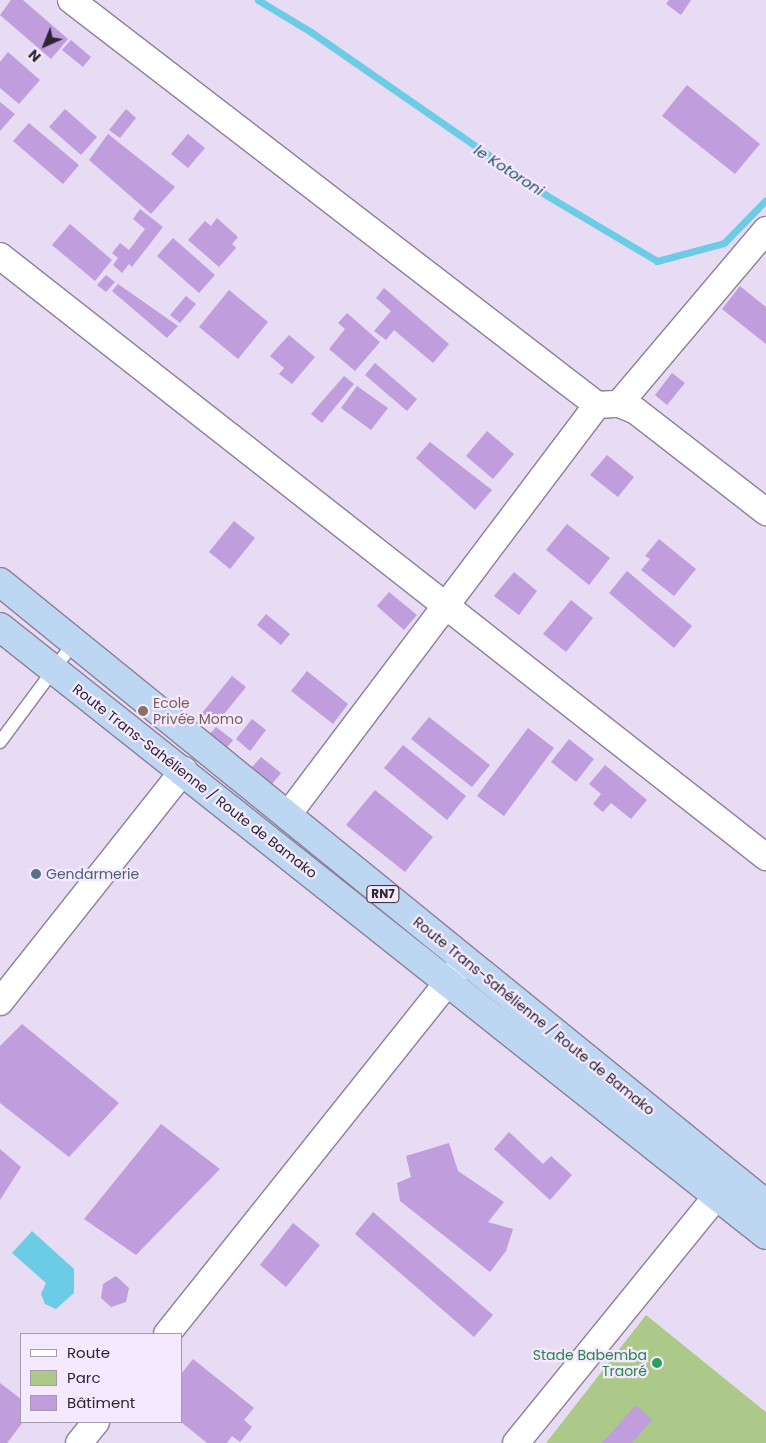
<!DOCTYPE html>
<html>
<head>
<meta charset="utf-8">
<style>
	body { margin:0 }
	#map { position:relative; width:766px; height:1443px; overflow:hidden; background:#e8dbf4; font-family:Poppins,sans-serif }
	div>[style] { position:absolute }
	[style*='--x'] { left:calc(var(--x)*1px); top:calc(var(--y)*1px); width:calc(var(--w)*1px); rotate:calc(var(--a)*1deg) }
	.green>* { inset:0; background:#acc989 }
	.water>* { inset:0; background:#6dcce5 }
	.stream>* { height:7px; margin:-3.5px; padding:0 3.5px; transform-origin:3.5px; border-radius:3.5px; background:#6dcce5 }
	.building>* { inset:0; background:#c09ddd }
	.roads { filter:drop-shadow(1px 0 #8d8098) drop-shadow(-1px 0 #8d8098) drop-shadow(0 1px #8d8098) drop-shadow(0 -1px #8d8098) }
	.lane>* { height:12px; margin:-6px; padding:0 6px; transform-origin:6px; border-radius:6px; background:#fff }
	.street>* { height:26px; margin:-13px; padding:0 13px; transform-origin:13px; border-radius:13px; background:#fff }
	.highway>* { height:28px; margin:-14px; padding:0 14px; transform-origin:14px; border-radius:14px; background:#bdd7f3 }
	.dots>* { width:14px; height:14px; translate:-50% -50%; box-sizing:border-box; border:2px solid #f4e9fe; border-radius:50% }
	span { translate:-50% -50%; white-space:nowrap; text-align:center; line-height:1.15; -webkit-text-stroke:4.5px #f4e9fe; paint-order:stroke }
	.shield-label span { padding:1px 4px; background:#f4e9fe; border:1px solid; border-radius:4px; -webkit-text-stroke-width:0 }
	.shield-label { font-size:12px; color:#2b262f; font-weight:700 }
	.education-label { font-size:14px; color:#785e54 }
	.left { translate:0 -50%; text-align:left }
	.street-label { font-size:14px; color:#2b262f }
	.service-label { font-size:14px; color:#4e5e75 }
	.leisure-label { font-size:14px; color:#27864d }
	.right { translate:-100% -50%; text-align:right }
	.water-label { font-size:15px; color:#254f5a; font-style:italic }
	.legend { position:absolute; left:20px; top:1333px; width:162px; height:90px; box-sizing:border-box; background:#f4e9fe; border:1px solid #a49bab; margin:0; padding:6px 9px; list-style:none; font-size:15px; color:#2b262f }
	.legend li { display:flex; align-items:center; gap:10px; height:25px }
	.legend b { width:25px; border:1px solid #a49bab }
	.north { position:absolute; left:20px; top:20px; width:50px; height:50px; -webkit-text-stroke:4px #f4e9fe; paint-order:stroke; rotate:224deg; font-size:14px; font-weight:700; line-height:20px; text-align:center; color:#2b262f }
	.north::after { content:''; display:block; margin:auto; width:18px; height:22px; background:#2b262f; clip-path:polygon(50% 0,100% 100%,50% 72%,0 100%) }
</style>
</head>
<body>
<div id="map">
	<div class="green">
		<i style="clip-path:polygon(646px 1315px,766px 1412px,766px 1443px,546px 1443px)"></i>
	</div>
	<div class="water">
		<i style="clip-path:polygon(32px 1231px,74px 1269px,74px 1293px,56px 1309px,45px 1304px,41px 1294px,46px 1283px,12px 1253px)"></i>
	</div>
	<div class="stream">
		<i style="--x:258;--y:0;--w:62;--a:31.1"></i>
		<i style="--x:311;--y:32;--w:286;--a:34.7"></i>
		<i style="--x:546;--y:195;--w:129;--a:30.7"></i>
		<i style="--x:657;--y:261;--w:69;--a:-15"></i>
		<i style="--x:724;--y:243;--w:60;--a:-45.7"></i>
	</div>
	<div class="building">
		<i style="clip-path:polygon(11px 0,23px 0,68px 39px,51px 59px,0 15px)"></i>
		<i style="clip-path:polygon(669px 0,691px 0,681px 15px,666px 4px)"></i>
		<i style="clip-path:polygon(71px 40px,91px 57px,83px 67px,62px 50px)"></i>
		<i style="clip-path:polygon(8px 52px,40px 80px,19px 104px,0 88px,0 62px)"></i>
		<i style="clip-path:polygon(687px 85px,760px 144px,735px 174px,662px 116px)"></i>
		<i style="clip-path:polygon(0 102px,15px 114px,0 131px)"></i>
		<i style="clip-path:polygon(65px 109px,97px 137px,81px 155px,49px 127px)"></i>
		<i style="clip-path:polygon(126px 109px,136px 118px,120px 138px,109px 130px)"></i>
		<i style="clip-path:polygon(29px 123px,79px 165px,63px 184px,13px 141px)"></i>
		<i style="clip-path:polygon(108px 134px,175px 187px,151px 214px,89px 160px)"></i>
		<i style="clip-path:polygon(188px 134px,205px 148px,188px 168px,171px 154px)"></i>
		<i style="clip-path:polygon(140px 209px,163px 227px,132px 267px,129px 264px,122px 273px,113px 265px,118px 258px,112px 253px,120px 243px,129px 250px,145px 229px,133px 219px)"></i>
		<i style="clip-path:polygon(217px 218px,238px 237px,232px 244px,236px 248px,219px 267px,188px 240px,205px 221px,211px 226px)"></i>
		<i style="clip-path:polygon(70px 224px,112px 260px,95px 281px,52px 245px)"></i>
		<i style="clip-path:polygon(173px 238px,215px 275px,199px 293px,157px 256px)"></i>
		<i style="clip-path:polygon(106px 275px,115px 282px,106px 292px,97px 285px)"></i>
		<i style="clip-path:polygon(118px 284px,178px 326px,167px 338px,112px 291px)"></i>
		<i style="clip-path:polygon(740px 286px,766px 307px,766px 344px,722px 309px)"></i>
		<i style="clip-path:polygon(384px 288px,449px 344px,433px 363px,394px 330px,386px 340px,374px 331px,391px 311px,376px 298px)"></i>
		<i style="clip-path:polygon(229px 290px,268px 322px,238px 359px,199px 327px)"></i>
		<i style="clip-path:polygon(186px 296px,196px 304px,180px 323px,170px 315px)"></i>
		<i style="clip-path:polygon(347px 313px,380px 342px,355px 371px,329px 349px,345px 329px,338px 323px)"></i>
		<i style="clip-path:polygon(289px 335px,315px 357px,292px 384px,279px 374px,284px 368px,270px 356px)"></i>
		<i style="clip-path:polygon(375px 363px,417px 399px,407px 411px,365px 375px)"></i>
		<i style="clip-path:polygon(672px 373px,685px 383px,667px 405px,655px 395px)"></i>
		<i style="clip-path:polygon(344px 376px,354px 384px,322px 423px,311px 414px)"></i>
		<i style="clip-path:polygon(357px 386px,388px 408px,371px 430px,341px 408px)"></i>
		<i style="clip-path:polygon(487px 431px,514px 454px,493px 479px,466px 456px)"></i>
		<i style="clip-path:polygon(430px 442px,492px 490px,475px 510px,416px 458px)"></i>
		<i style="clip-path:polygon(607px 455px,634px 477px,618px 497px,590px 475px)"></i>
		<i style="clip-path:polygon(234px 521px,255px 538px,230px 569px,209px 552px)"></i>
		<i style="clip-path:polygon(567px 524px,610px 558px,589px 585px,546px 550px)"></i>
		<i style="clip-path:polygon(659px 539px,696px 569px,674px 596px,641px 570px,650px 559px,645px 556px)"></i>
		<i style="clip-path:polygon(627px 571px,692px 626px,674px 648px,609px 593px)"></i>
		<i style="clip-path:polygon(514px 572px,537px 591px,519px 615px,494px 596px)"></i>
		<i style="clip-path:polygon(389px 592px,417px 615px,404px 630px,377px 606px)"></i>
		<i style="clip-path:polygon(571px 600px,593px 618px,566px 652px,543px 634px)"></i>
		<i style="clip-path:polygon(266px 614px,290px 634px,281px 645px,257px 625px)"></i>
		<i style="clip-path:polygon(307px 671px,348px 704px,333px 724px,291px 691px)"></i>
		<i style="clip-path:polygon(232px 676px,246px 687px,216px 724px,202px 713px)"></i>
		<i style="clip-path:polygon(429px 717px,490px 765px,472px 787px,411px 739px)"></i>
		<i style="clip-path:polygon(252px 719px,266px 730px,250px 751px,236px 739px)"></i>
		<i style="clip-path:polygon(216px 727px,233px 740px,224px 751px,207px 737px)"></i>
		<i style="clip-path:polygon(528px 728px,554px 748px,504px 816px,477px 796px)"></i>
		<i style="clip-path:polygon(569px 739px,594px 759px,576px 782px,551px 762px)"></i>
		<i style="clip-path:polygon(403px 745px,466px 796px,447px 820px,384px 768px)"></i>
		<i style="clip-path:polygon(261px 757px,281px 773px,268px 789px,248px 772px)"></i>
		<i style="clip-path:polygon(605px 765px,647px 800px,631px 819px,611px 803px,603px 812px,593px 804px,601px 794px,589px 784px)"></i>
		<i style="clip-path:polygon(375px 790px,433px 837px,405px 872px,346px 825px)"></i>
		<i style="clip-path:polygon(22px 1024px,119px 1103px,69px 1157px,0 1103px,0 1046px)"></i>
		<i style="clip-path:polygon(161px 1124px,220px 1169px,136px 1255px,84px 1219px)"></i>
		<i style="clip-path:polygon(509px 1132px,543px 1164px,551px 1156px,572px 1175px,550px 1200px,494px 1149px)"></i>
		<i style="clip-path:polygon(449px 1143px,458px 1171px,504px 1202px,488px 1222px,513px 1229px,506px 1251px,490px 1272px,400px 1201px,397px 1183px,411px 1177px,406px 1156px)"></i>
		<i style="clip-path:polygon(0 1149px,21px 1167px,0 1200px)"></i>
		<i style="clip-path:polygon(373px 1212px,493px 1315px,474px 1337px,355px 1234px)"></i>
		<i style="clip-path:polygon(293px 1223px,320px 1245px,286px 1287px,260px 1265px)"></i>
		<i style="clip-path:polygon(116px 1276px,129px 1288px,126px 1302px,111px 1307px,101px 1298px,103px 1284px)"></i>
		<i style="clip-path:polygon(193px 1359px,254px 1408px,244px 1420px,252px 1427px,240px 1442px,232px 1436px,227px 1443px,207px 1443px,181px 1422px,181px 1374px)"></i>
		<i style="clip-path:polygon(0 1383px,21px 1399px,23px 1422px,7px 1443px,0 1443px)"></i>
		<i style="clip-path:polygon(636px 1405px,652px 1420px,632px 1443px,602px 1443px)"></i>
	</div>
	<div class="roads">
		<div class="lane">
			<i style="--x:0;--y:742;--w:126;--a:-53.4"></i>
		</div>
		<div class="street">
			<i style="--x:71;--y:0;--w:664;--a:37.59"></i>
			<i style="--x:597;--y:405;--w:22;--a:-3"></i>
			<i style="--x:619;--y:404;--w:18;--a:22"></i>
			<i style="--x:636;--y:411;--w:165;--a:37.8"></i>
			<i style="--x:0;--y:256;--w:974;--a:38.12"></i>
			<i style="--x:619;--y:404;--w:228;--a:-49.8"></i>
			<i style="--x:287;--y:816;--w:515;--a:-52.97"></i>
			<i style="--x:0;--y:1002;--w:296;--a:-51.6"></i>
			<i style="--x:167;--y:1334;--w:472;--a:-51.4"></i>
			<i style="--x:79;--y:1443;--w:27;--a:-51"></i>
			<i style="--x:516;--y:1443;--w:339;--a:-50.9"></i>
		</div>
		<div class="highway">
			<i style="--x:0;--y:582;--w:987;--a:39.08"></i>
			<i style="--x:0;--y:627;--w:978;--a:38.44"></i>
		</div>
	</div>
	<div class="dots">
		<i style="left:143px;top:711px;background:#8d6e63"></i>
		<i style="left:36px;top:874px;background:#5c6f8a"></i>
		<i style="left:657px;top:1363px;background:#2e9e5b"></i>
	</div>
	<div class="shield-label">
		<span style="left:383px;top:894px">RN7</span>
	</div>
	<div class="education-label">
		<span class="left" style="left:153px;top:711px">Ecole<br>Privée Momo</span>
	</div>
	<div class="street-label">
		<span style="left:195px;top:781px;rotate:38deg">Route Trans-Sahélienne / Route de Bamako</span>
		<span style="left:534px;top:1016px;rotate:39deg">Route Trans-Sahélienne / Route de Bamako</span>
	</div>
	<div class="service-label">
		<span class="left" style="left:46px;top:874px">Gendarmerie</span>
	</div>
	<div class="leisure-label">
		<span class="right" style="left:647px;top:1363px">Stade Babemba<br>Traoré</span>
	</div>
	<div class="water-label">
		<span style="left:509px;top:170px;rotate:33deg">le Kotoroni</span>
	</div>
	<ul class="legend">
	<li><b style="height:6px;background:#fff"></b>Route</li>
	<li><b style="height:14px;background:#acc989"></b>Parc</li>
	<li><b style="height:14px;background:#c09ddd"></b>Bâtiment</li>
	</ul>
	<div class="north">N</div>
</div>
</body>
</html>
